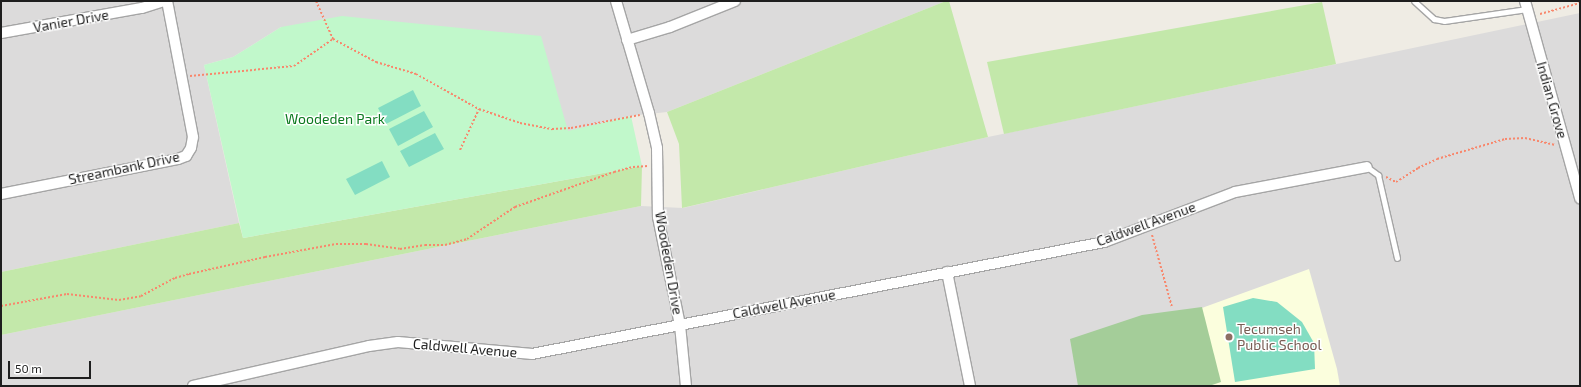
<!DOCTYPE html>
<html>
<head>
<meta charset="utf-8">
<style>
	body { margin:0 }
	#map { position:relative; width:1581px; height:387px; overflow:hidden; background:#efece4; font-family:"Exo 2",sans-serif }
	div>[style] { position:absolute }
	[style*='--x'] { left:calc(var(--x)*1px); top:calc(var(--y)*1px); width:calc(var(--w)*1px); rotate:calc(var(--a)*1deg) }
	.residential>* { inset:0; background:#dcdbdb }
	.education>* { inset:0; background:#fbfedd }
	.grass>* { inset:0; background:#c3e8aa }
	.forest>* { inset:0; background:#a4cd99 }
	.park>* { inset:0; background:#c1f8cb }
	.pitch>* { inset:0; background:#83ddc2 }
	.path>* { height:2px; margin-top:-1px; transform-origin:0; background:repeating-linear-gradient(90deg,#f8876c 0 2px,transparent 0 4px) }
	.roads { filter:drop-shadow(1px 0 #a5a5a5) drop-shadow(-1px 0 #a5a5a5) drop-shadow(0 1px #a5a5a5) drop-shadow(0 -1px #a5a5a5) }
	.lane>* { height:5px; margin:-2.5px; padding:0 2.5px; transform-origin:2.5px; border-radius:2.5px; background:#fff }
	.street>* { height:10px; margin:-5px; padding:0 5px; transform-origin:5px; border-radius:5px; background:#fff }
	.dots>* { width:11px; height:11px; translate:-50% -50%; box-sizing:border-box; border:2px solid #fff; border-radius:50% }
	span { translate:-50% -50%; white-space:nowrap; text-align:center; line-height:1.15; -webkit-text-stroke:3px #fff; paint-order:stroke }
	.street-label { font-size:14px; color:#1e1e1e }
	.park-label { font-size:14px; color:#0d7a20 }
	.education-label { font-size:14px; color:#785e54 }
	.left { translate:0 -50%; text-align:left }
	.frame { position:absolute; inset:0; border:2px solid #1e1e1e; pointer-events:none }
	.scale { position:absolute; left:8px; top:361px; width:83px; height:18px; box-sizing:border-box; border:2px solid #1e1e1e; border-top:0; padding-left:5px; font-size:12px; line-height:14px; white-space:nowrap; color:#1e1e1e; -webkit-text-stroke:3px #fff; paint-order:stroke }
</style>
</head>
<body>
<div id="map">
	<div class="residential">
		<i style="clip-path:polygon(1px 1px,946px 1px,667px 112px,630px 116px,568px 132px,281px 27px,233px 57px,204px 65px,239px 223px,1px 272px)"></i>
		<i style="clip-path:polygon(1580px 13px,1580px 386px,1px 386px,1px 335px,641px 206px,683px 208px,988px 137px)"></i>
	</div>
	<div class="education">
		<i style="clip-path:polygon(1309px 269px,1337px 369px,1340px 386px,1090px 386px,1177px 317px)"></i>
	</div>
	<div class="grass">
		<i style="clip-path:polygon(946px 1px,949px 1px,988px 137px,682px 208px,679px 144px,667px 112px)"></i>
		<i style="clip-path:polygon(1322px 2px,1336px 64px,1004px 134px,987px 62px)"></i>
		<i style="clip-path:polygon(642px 166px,641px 206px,1px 335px,1px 272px,239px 223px,243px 238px)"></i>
	</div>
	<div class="forest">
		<i style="clip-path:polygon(1202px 307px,1221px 382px,1209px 386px,1078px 386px,1070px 339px,1142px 315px)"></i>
	</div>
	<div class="park">
		<i style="clip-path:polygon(342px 16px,541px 36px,568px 131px,631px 116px,642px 166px,243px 238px,204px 65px,233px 57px,281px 27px)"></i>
	</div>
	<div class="pitch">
		<i style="clip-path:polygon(413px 90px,421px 106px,386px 124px,378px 108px)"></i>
		<i style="clip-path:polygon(424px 111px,433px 127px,398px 146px,389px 129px)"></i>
		<i style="clip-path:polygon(435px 133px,444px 149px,409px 167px,400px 151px)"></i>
		<i style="clip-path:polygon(382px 161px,390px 177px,355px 195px,346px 179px)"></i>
		<i style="clip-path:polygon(1253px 298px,1277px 302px,1302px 322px,1314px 343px,1315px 369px,1235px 382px,1223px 307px)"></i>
	</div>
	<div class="path">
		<i style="--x:316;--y:1;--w:42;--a:65.9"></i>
		<i style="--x:333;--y:39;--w:49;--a:28.1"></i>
		<i style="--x:376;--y:62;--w:42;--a:16.7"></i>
		<i style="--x:416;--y:74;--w:72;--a:29.1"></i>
		<i style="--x:479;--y:109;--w:43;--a:18.9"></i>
		<i style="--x:520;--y:123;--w:33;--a:11"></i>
		<i style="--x:552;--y:129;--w:19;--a:-3"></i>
		<i style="--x:571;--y:128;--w:70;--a:-10.7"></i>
		<i style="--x:1540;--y:14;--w:41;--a:-15.4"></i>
		<i style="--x:190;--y:76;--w:104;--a:-5.5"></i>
		<i style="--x:294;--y:66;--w:47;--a:-34.7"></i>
		<i style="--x:460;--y:150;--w:45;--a:-65.1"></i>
		<i style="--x:1386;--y:177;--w:11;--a:27"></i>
		<i style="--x:1396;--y:182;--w:26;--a:-32"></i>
		<i style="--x:1418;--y:168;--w:21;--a:-25"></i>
		<i style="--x:1437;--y:159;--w:71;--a:-16.4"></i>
		<i style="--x:1505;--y:139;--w:20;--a:-3"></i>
		<i style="--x:1525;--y:138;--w:31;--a:13"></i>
		<i style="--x:1152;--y:235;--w:75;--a:74.5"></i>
		<i style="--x:1;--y:306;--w:67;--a:-10.3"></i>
		<i style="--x:67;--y:294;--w:52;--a:6.6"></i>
		<i style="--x:119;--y:300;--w:22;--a:-10"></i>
		<i style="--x:141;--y:296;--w:38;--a:-28"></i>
		<i style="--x:175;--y:278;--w:15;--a:-16"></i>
		<i style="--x:189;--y:274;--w:78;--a:-12.6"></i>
		<i style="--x:265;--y:257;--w:72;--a:-10.4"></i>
		<i style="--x:336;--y:244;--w:30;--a:0"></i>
		<i style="--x:366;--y:244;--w:34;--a:8"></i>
		<i style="--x:400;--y:249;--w:25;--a:-9"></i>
		<i style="--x:425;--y:245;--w:20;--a:0"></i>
		<i style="--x:445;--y:245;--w:23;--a:-15"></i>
		<i style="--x:467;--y:239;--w:58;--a:-33.7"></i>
		<i style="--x:515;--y:207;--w:105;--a:-19.5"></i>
		<i style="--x:614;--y:172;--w:20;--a:-15"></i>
		<i style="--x:633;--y:167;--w:15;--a:-4"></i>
	</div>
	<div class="roads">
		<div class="lane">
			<i style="--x:1414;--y:1;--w:27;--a:42"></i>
			<i style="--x:1434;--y:19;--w:10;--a:11"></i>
			<i style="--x:1444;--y:21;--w:84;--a:-8.2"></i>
			<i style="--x:1367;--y:167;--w:14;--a:36"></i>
			<i style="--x:1378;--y:175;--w:85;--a:77.1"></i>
		</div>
		<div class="street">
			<i style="--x:616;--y:1;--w:117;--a:73.6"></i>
			<i style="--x:649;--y:113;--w:36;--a:77"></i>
			<i style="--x:657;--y:148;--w:69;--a:89.2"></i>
			<i style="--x:658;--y:217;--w:110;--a:78.5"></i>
			<i style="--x:680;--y:325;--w:61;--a:84.4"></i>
			<i style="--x:1525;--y:1;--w:205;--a:74.4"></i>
			<i style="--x:1;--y:33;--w:143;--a:-10.1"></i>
			<i style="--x:142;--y:8;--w:23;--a:-18"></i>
			<i style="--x:627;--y:40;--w:45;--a:-16.8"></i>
			<i style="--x:670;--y:27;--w:70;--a:-21.8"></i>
			<i style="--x:1;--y:194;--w:180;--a:-11.2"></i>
			<i style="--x:178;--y:159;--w:9;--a:-21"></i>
			<i style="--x:186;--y:156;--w:9;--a:-58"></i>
			<i style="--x:191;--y:148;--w:11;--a:-80"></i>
			<i style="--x:193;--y:137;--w:138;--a:-100.8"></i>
			<i style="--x:947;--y:272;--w:116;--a:78.6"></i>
			<i style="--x:193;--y:386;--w:180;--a:-12.8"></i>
			<i style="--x:369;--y:346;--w:29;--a:-8"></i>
			<i style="--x:398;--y:342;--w:135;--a:5.1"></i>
			<i style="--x:532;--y:354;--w:583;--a:-11.08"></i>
			<i style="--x:1104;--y:242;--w:140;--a:-20.9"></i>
			<i style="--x:1235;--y:192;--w:134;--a:-10.7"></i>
		</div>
	</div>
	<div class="dots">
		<i style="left:1229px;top:337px;background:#8d6e63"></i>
	</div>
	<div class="street-label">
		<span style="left:71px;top:21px;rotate:-10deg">Vanier Drive</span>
		<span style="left:1552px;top:100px;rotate:74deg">Indian Grove</span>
		<span style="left:124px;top:168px;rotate:-12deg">Streambank Drive</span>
		<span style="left:1146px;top:224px;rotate:-20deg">Caldwell Avenue</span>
		<span style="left:669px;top:263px;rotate:80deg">Woodeden Drive</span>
		<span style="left:784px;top:304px;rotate:-11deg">Caldwell Avenue</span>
		<span style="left:465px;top:348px;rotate:5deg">Caldwell Avenue</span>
	</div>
	<div class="park-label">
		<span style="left:335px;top:119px">Woodeden Park</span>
	</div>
	<div class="education-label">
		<span class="left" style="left:1237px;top:337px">Tecumseh<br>Public School</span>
	</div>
	<div class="frame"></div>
	<div class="scale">50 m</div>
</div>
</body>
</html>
